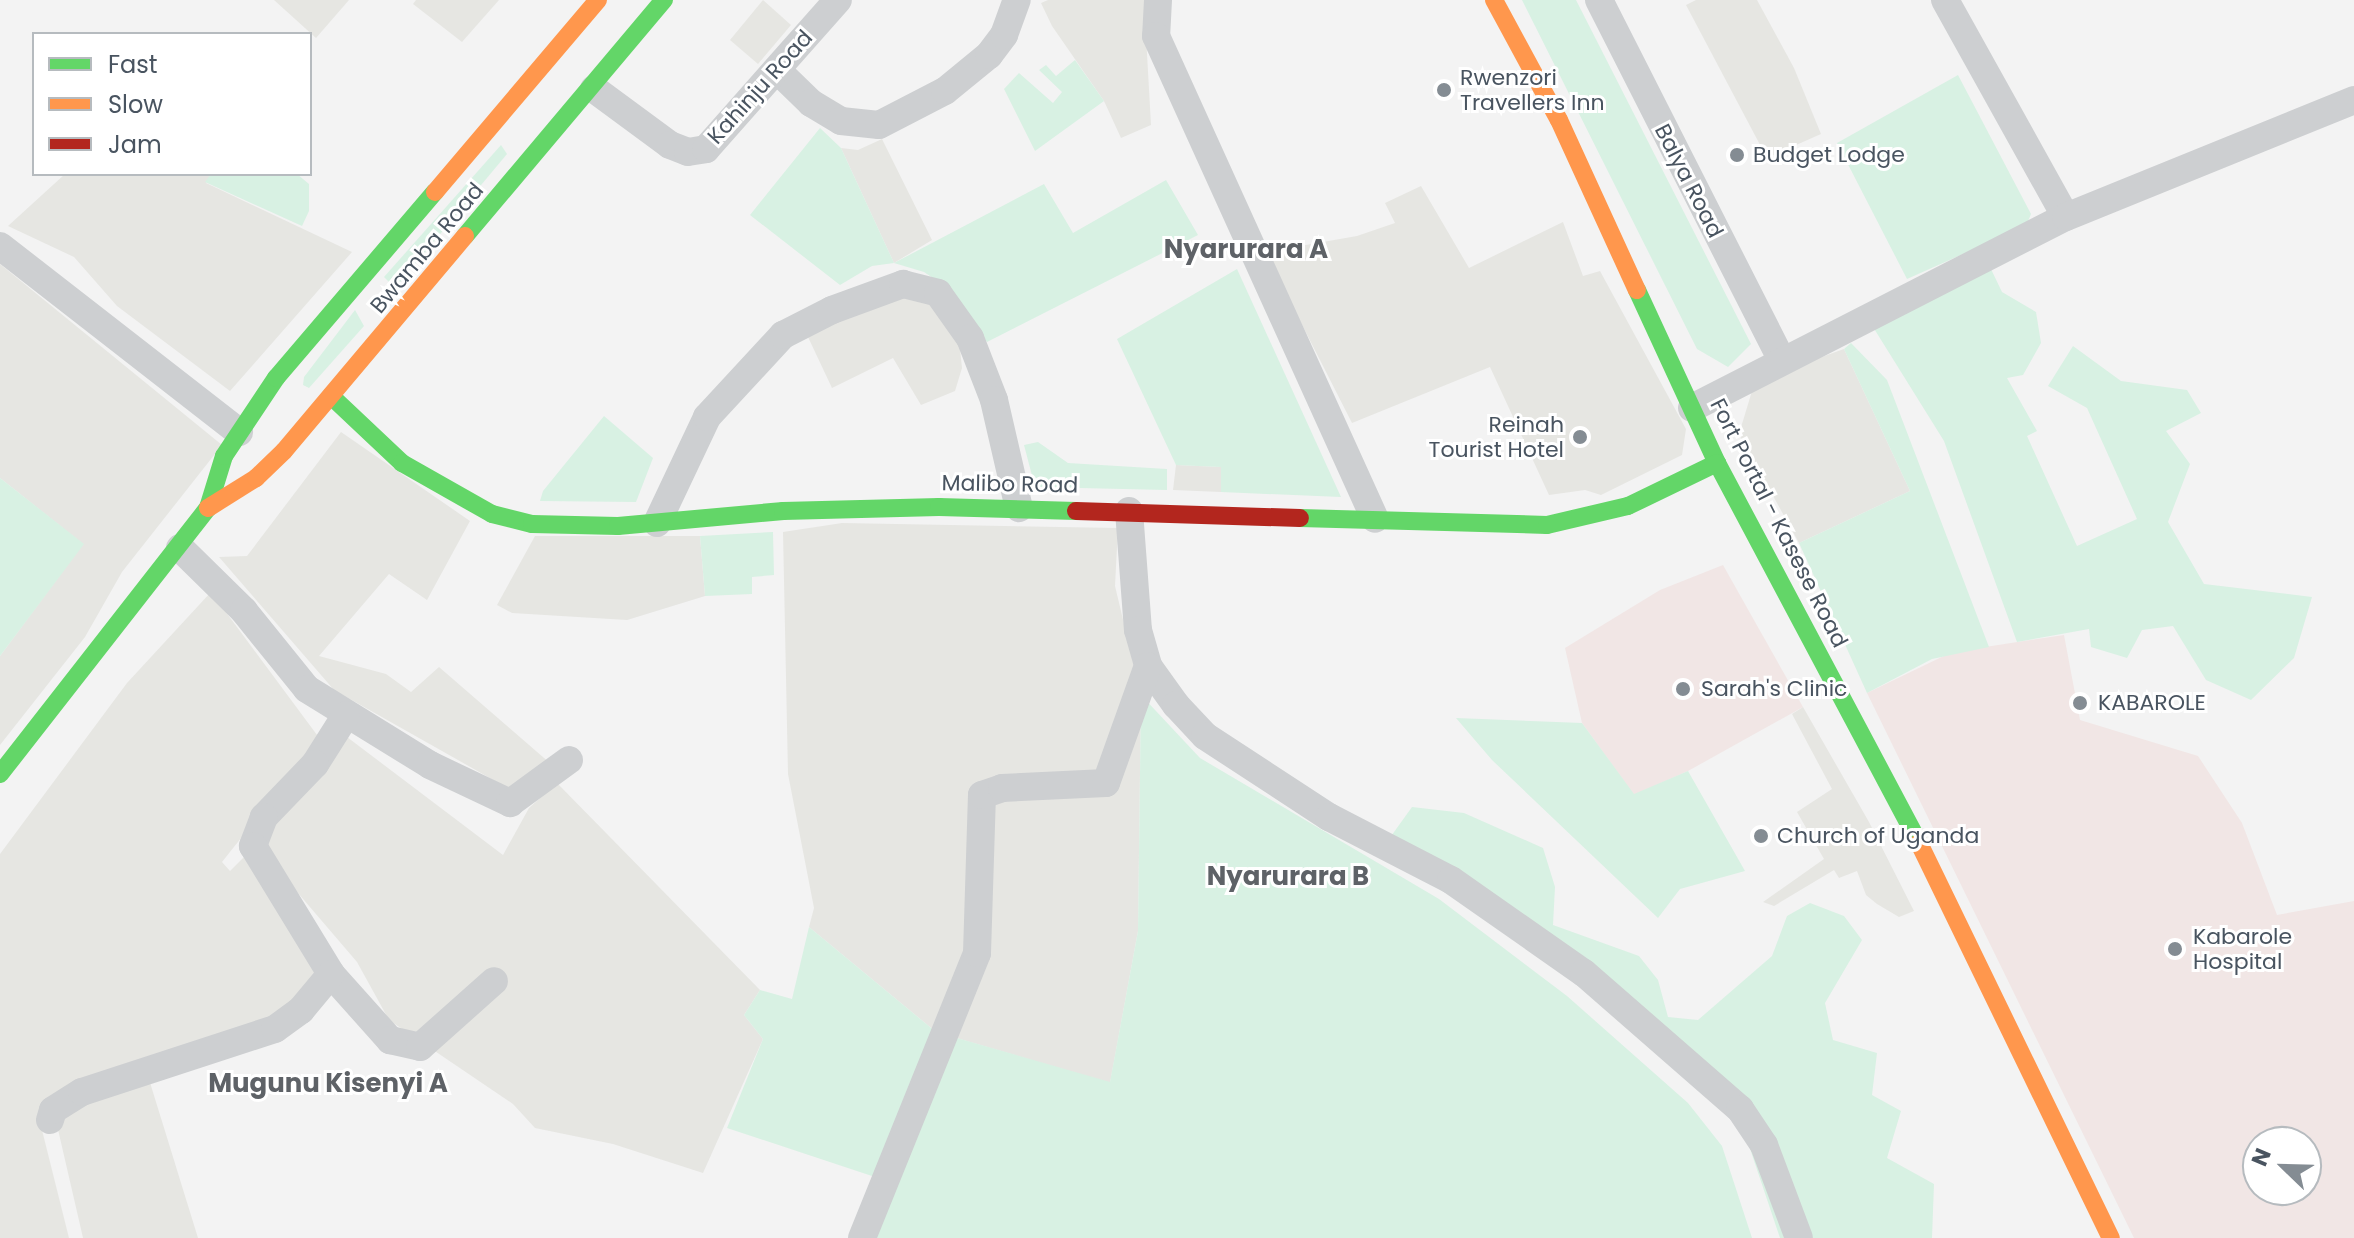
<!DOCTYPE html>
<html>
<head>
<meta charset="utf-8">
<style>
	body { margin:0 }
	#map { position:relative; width:2354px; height:1238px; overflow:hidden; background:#f3f3f3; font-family:Poppins,sans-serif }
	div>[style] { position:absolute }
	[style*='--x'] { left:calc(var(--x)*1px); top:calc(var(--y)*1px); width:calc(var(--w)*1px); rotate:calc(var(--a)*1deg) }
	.commercial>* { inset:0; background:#e6e6e2 }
	.medical>* { inset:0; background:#f1e6e5 }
	.green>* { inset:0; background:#d8f1e3 }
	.street>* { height:28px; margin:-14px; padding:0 14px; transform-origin:14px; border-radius:14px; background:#cdcfd1 }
	.fast>* { height:18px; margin:-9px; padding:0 9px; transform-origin:9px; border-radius:9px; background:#63d668 }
	.slow>* { height:18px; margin:-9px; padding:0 9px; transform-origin:9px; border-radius:9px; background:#ff974d }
	.jam>* { height:18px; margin:-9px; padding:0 9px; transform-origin:9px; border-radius:9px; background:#b3261e }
	.dots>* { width:22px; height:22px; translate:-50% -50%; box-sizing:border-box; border:4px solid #fff; border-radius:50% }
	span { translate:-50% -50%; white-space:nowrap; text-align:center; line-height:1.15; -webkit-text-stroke:6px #fff; paint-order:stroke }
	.poi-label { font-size:22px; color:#495460 }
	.left { translate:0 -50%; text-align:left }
	.right { translate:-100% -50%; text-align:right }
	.street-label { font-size:22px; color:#495460 }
	.quarter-label { font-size:26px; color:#5e6267; font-weight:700 }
	.legend { position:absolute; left:32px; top:32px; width:280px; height:144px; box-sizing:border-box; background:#fff; border:2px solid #b6bbbf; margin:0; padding:10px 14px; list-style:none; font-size:24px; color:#495460 }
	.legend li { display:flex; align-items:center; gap:16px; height:40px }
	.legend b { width:40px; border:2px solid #b6bbbf }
	.north { position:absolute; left:2242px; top:1126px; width:80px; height:80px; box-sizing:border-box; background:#fff; border:2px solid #b6bbbf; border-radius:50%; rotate:293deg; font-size:22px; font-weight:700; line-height:32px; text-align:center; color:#495460 }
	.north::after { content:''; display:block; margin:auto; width:28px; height:36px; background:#848c93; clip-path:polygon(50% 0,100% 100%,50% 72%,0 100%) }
</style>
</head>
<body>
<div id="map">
	<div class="commercial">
		<i style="clip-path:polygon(274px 0,349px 0,316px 38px)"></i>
		<i style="clip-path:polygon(416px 0,499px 0,462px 42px,413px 4px)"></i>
		<i style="clip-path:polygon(763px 0,791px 25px,758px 64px,730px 40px)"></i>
		<i style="clip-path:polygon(1048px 0,1144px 0,1151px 125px,1121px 138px,1104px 101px,1052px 26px,1041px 3px)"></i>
		<i style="clip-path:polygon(1696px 0,1757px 0,1794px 68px,1821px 134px,1767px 158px,1686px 5px)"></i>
		<i style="clip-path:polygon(882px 139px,932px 240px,894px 263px,841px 148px,858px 150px)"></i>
		<i style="clip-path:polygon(65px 174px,211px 174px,206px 183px,352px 252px,230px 391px,117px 306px,74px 257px,8px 226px)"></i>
		<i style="clip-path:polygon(1421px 186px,1469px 268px,1563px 222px,1583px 276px,1600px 271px,1686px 429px,1682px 455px,1601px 495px,1585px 490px,1549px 495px,1490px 367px,1352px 423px,1265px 252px,1357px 236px,1395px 223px,1385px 203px)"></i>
		<i style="clip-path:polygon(0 264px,222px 445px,122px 572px,85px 637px,0 745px,0 656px,83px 544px,0 478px)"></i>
		<i style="clip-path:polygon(899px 294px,933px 302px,959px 339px,962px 368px,955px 391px,921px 405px,893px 358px,832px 388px,808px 337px,879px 298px)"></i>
		<i style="clip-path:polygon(1844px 349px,1910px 491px,1799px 543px,1739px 434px,1752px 391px,1788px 369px)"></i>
		<i style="clip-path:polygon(341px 432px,470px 521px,427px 600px,389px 574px,319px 656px,386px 674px,411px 692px,439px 667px,551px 764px,521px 790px,504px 786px,334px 690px,219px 557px,247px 556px)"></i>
		<i style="clip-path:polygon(1176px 465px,1221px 467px,1221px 492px,1173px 490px)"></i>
		<i style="clip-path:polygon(842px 523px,1118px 528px,1115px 586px,1141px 695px,1138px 931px,1110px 1083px,936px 1032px,809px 927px,814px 908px,788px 774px,783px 532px)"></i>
		<i style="clip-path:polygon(535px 536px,700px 536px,705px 596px,627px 620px,512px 613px,497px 605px)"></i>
		<i style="clip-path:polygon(211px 592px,320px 739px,222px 862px,230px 871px,245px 856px,327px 963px,286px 1020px,148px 1076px,198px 1238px,83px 1238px,54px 1112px,39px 1118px,69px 1238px,0 1238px,0 854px,127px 683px)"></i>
		<i style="clip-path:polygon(1803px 707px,1869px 822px,1914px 911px,1899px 917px,1877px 904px,1866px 895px,1857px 871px,1839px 878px,1834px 870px,1774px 906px,1763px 902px,1824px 859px,1797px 812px,1832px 789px,1792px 714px)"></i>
		<i style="clip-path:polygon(347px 737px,503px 855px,529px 808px,557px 783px,760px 990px,744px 1015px,763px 1039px,703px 1173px,613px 1144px,535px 1128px,513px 1104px,389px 1020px,357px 962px,256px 844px)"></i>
	</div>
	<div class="medical">
		<i style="clip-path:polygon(1723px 565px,1803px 707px,1688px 771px,1634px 795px,1582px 723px,1565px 648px,1660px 590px)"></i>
		<i style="clip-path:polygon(evenodd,2064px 635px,2080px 720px,2198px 756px,2242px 823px,2277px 915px,2354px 901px,2354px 1238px,2134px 1238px,1867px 693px,1952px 652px,2064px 635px,2258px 1142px,2306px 1142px,2306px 1190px,2258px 1190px,2258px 1142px)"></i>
	</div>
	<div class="green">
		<i style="clip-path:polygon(1522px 0,1576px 0,1751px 344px,1728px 367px,1697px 349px)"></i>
		<i style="clip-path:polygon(1075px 60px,1104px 101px,1035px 151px,1004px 89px,1019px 73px,1053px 103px,1062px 92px,1039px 70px,1046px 65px,1056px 76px)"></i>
		<i style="clip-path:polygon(1958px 75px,2031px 214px,2026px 226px,1907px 279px,1837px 143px)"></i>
		<i style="clip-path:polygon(820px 128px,841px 148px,894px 263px,1044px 184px,1073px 233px,1166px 180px,1198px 235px,987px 342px,945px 286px,924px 272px,894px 263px,872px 266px,840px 285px,750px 215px)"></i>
		<i style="clip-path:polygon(501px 145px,507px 154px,395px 288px,384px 277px)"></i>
		<i style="clip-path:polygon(211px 174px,297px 174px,309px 184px,309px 211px,302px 226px,205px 182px)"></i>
		<i style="clip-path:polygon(1990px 267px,2002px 292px,2036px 312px,2041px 343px,2023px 375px,2007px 378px,2037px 431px,2027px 436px,2077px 546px,2137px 519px,2087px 408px,2048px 386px,2073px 346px,2121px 381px,2187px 390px,2201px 413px,2166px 431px,2190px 464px,2168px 522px,2204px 584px,2312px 597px,2294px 658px,2251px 700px,2206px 680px,2173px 626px,2142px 630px,2127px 658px,2091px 647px,2089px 629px,2017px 642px,1944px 441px,1873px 327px)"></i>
		<i style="clip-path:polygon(1237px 269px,1341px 497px,1221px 492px,1221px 467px,1176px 465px,1117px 339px)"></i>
		<i style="clip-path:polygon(355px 310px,364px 326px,309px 388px,303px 385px,304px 377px)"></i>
		<i style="clip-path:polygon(1851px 343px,1887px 380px,1989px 647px,1932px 659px,1867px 693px,1799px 543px,1910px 491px,1844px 349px)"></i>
		<i style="clip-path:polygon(604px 416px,653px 458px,636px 502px,540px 501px,543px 491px)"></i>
		<i style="clip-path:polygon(1038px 442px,1068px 463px,1167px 469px,1167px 490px,1035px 487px,1024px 445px)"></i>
		<i style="clip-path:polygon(0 478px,84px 544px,0 656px)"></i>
		<i style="clip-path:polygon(773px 532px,774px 575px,752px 577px,752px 594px,705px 596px,700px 536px)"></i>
		<i style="clip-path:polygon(1141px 695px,1200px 758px,1439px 899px,1567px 996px,1688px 1103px,1722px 1146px,1752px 1238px,863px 1238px,884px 1180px,727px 1128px,763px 1039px,744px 1015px,760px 990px,792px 999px,809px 927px,936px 1032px,1110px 1082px,1138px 931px)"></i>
		<i style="clip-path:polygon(1456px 718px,1582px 723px,1634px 794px,1688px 771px,1745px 871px,1680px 889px,1658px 918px,1492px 760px)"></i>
		<i style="clip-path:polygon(1412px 807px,1464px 813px,1543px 848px,1555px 887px,1553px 925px,1639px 956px,1658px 980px,1668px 1017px,1698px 1020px,1772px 956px,1787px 916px,1810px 903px,1844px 916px,1862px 940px,1825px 1003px,1833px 1040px,1877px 1053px,1872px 1095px,1901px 1111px,1887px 1158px,1934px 1184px,1932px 1238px,1780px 1238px,1741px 1122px,1585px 984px,1389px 839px)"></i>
	</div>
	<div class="street">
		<i style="--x:1158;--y:0;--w:36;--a:93"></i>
		<i style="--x:1156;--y:36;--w:530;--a:65.61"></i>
		<i style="--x:1599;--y:0;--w:404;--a:63.1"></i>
		<i style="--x:1945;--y:0;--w:248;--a:60.9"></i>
		<i style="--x:778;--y:71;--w:46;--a:44.1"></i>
		<i style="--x:811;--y:103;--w:35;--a:31"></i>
		<i style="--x:841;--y:121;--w:38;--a:6"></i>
		<i style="--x:879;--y:125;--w:74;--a:-27.3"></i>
		<i style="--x:945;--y:91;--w:57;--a:-39.3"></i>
		<i style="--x:989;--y:55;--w:25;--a:-53"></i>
		<i style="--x:1004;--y:35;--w:37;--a:-70"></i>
		<i style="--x:594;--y:89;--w:94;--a:36.4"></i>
		<i style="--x:670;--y:145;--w:19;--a:21"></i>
		<i style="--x:688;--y:152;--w:18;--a:-9"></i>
		<i style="--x:706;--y:149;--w:199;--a:-48.5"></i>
		<i style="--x:0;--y:246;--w:303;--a:37.9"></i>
		<i style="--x:1692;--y:408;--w:420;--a:-27.1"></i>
		<i style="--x:2066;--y:217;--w:311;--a:-22.1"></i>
		<i style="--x:1129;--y:511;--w:119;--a:85.7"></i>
		<i style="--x:1138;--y:630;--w:37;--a:74"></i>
		<i style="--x:1148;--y:666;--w:48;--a:54.3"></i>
		<i style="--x:1176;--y:705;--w:42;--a:46.9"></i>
		<i style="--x:1205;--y:736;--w:148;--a:33.2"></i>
		<i style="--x:1329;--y:817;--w:137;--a:27.3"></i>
		<i style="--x:1451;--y:880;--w:162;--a:35"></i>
		<i style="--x:1584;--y:973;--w:207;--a:41.1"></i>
		<i style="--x:1740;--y:1109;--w:43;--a:56.3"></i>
		<i style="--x:1764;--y:1145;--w:99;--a:69.4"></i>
		<i style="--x:657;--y:523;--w:117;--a:-64.7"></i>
		<i style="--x:707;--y:417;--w:112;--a:-47.2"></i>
		<i style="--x:783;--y:335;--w:55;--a:-27"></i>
		<i style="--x:832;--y:310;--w:76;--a:-20.1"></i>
		<i style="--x:903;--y:284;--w:36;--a:14"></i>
		<i style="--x:938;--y:293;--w:55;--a:54.6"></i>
		<i style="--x:970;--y:338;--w:66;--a:68.8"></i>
		<i style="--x:994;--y:400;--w:111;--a:77"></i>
		<i style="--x:180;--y:548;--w:90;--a:44.5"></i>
		<i style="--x:244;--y:611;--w:100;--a:51.1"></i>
		<i style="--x:307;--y:689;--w:145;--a:31.7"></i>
		<i style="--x:430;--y:765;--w:89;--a:25.4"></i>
		<i style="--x:510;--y:803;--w:73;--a:-36.1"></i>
		<i style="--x:346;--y:715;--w:58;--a:122.3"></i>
		<i style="--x:315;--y:764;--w:74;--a:133.9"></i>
		<i style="--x:264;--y:817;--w:31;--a:111"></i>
		<i style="--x:253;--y:846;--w:150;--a:58.6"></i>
		<i style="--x:331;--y:974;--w:89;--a:48.2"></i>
		<i style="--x:390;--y:1040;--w:31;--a:13"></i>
		<i style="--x:420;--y:1047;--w:99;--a:-41.7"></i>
		<i style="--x:50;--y:1120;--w:10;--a:-73"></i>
		<i style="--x:53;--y:1110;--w:34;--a:-32"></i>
		<i style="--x:82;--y:1092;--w:203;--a:-18.1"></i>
		<i style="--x:275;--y:1029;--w:32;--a:-36"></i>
		<i style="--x:301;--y:1010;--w:47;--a:-50.2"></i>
		<i style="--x:862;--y:1238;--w:307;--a:-68"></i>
		<i style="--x:977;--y:953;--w:158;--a:-88.2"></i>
		<i style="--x:982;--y:795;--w:21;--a:-19"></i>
		<i style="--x:1002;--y:788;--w:104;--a:-2.8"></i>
		<i style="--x:1106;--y:783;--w:124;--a:-70.3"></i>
	</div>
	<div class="fast">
		<i style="--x:465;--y:236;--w:309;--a:-49.9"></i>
		<i style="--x:1637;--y:290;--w:191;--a:65.2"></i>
		<i style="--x:1717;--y:463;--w:430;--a:62"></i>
		<i style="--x:331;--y:396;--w:98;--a:43.3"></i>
		<i style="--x:402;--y:463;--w:103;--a:29.5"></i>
		<i style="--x:492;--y:514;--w:41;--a:14"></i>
		<i style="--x:532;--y:524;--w:86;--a:1.3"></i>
		<i style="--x:618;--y:526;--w:166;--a:-5.2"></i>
		<i style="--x:783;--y:511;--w:156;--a:-1.5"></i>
		<i style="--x:939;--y:507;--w:137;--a:1.7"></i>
		<i style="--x:1300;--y:518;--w:247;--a:1.6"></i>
		<i style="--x:1547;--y:525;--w:83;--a:-13.2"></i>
		<i style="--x:1628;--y:506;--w:99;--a:-25.8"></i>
		<i style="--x:0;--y:774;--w:338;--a:-52"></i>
		<i style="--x:208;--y:508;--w:54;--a:-72.9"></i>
		<i style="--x:224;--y:456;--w:94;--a:-56.3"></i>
		<i style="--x:276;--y:378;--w:245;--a:-49.5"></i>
	</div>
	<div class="slow">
		<i style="--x:1494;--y:0;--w:136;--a:61.6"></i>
		<i style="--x:1559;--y:120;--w:187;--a:65.4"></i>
		<i style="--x:435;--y:192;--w:252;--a:-49.7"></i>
		<i style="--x:208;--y:508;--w:57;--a:-32"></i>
		<i style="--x:256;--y:478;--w:39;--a:-44"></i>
		<i style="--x:284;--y:451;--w:281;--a:-49.9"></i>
		<i style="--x:1919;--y:843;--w:439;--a:64.1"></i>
	</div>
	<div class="jam">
		<i style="--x:1076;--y:511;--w:224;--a:1.8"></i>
	</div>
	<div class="dots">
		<i style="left:1444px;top:90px;background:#848c93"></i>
		<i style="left:1737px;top:155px;background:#848c93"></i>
		<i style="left:1580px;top:437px;background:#848c93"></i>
		<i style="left:1683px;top:689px;background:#848c93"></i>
		<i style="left:2080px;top:703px;background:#848c93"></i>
		<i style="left:1761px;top:836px;background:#848c93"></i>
		<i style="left:2175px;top:949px;background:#848c93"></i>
	</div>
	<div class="poi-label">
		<span class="left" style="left:1460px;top:90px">Rwenzori<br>Travellers Inn</span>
		<span class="left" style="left:1753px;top:155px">Budget Lodge</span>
		<span class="right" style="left:1564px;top:437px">Reinah<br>Tourist Hotel</span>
		<span class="left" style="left:1701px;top:689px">Sarah's Clinic</span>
		<span class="left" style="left:2098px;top:703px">KABAROLE</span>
		<span class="left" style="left:1777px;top:836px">Church of Uganda</span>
		<span class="left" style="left:2193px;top:949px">Kabarole<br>Hospital</span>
	</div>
	<div class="street-label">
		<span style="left:760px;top:87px;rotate:-48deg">Kahinju Road</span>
		<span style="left:1689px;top:181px;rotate:63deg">Balya Road</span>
		<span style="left:427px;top:248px;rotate:-50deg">Bwamba Road</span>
		<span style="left:1010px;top:484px;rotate:1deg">Malibo Road</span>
		<span style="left:1779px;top:523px;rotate:63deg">Fort Portal - Kasese Road</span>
	</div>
	<div class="quarter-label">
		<span style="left:1246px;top:250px">Nyarurara A</span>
		<span style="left:1288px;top:877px">Nyarurara B</span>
		<span style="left:328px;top:1084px">Mugunu Kisenyi A</span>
	</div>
	<ul class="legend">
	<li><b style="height:10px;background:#63d668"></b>Fast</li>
	<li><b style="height:10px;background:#ff974d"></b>Slow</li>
	<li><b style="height:10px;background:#b3261e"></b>Jam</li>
	</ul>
	<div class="north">N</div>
</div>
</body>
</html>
